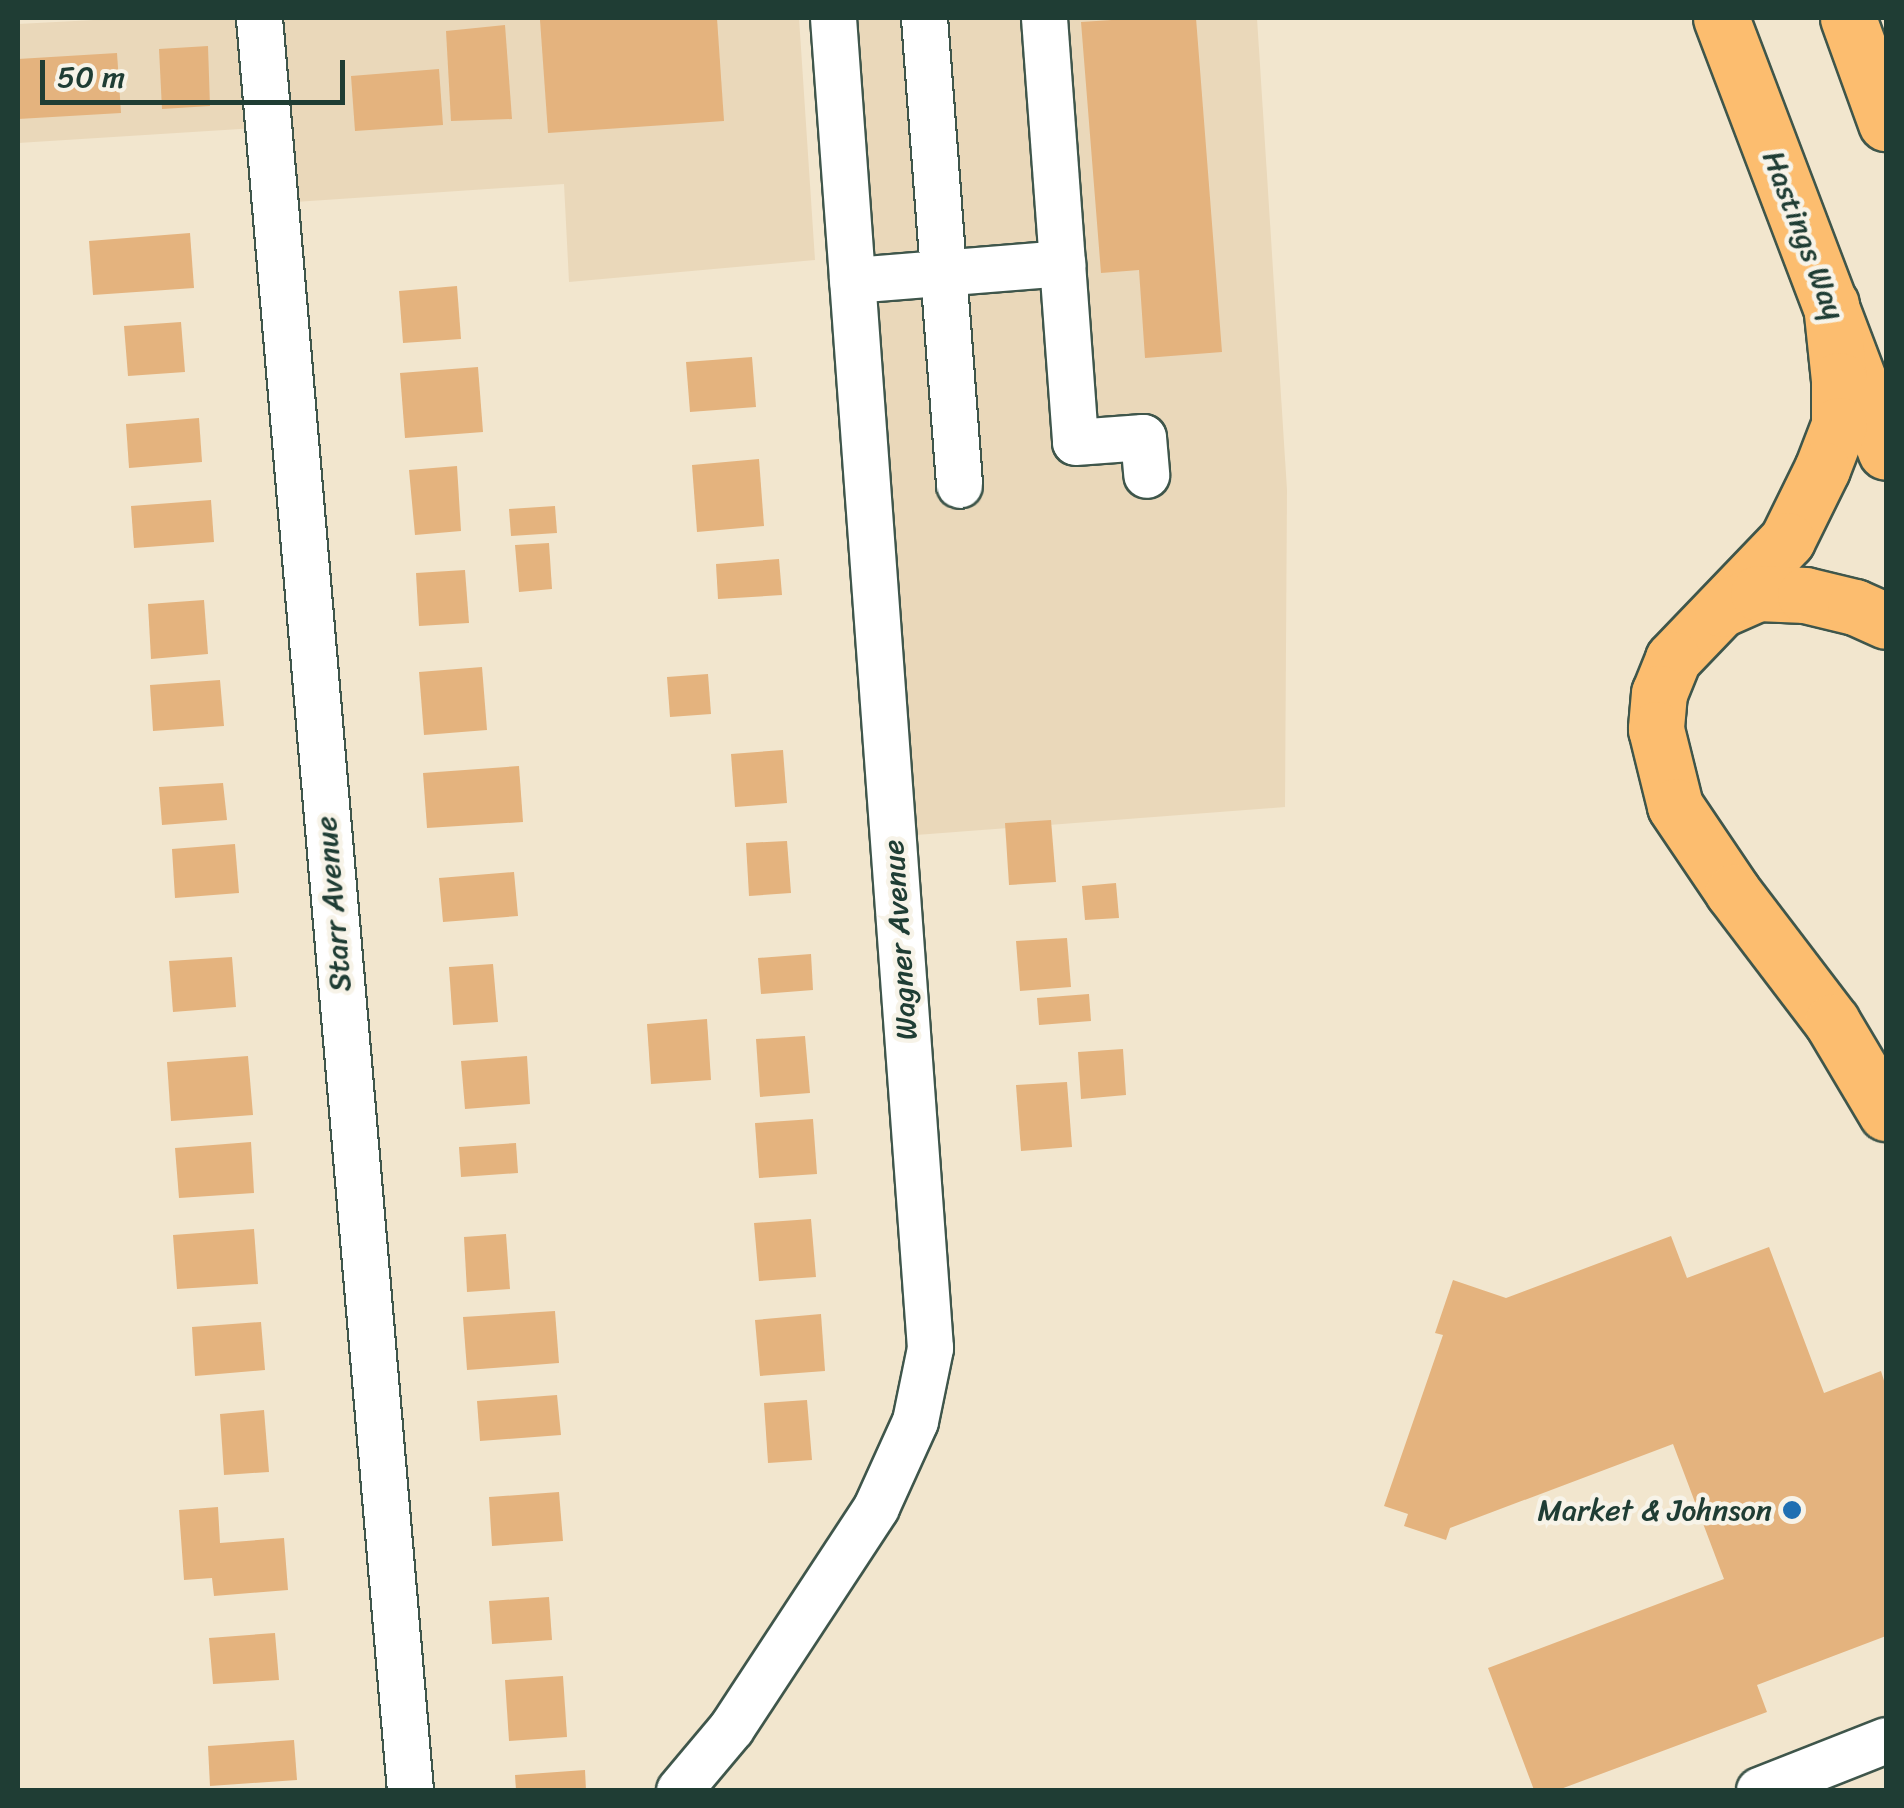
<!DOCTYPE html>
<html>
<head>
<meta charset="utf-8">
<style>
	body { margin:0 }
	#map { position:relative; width:1904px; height:1808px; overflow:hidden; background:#f2e6ce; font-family:Sriracha,sans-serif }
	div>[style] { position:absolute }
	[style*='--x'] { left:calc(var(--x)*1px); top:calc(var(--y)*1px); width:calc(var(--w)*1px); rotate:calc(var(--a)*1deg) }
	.built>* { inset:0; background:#ead8ba }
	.building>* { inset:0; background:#e4b37e }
	.roads { filter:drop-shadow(2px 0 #3f564b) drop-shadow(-2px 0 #3f564b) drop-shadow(0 2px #3f564b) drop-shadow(0 -2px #3f564b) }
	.minor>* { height:45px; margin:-22.5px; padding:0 22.5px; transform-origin:22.5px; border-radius:22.5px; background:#fff }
	.major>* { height:55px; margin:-27.5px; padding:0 27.5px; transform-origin:27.5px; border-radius:27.5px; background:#fcbd6f }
	.dots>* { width:28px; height:28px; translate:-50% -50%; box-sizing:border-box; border:5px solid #f7f3e8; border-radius:50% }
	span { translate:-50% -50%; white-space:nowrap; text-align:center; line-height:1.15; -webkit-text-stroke:9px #f7f3e8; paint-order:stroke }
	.street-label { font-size:30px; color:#1f3d34 }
	.poi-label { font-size:30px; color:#1f3d34 }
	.right { translate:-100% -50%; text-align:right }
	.frame { position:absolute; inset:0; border:20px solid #1f3d34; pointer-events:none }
	.scale { position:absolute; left:40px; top:60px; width:305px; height:45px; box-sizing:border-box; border:5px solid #1f3d34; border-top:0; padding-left:12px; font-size:30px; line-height:35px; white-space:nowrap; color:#1f3d34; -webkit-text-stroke:8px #f7f3e8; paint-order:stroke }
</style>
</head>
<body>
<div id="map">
	<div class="built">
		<i style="clip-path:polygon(132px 18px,799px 18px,815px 260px,569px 282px,564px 184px,295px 202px,286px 126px,18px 143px,18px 24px)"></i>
		<i style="clip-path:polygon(855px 18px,1257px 18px,1287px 490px,1285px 807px,916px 835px)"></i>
	</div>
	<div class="building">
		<i style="clip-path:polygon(579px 18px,717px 18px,724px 121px,548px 133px,540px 20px)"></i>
		<i style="clip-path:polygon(1142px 18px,1196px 18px,1222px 352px,1145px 358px,1139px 270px,1101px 273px,1081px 22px)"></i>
		<i style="clip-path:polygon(505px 25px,512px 119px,451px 121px,446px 31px)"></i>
		<i style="clip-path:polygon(208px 46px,210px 106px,162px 109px,159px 49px)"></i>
		<i style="clip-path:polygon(117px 53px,121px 113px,18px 119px,18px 59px)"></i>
		<i style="clip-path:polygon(439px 69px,443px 125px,355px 131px,351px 76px)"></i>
		<i style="clip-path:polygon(190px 233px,194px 288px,93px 295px,89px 241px)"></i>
		<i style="clip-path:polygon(457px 286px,461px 339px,403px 343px,399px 291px)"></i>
		<i style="clip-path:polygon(181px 322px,185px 372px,128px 376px,124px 326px)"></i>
		<i style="clip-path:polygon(752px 357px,756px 407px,690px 412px,686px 362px)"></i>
		<i style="clip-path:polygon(478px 367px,483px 432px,405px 438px,400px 373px)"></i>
		<i style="clip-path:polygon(199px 418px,202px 462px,129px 468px,126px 424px)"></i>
		<i style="clip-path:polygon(759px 459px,764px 526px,697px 532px,692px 465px)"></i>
		<i style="clip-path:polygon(457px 466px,461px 531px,415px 535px,409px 470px)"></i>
		<i style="clip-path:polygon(211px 500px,214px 542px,134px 548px,131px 506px)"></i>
		<i style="clip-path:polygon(555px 506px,557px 533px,511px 536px,509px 509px)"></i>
		<i style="clip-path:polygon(549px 543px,552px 589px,519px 592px,515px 545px)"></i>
		<i style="clip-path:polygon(779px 559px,782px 595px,718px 599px,716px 564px)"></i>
		<i style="clip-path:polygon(465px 570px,469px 623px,419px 626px,416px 573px)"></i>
		<i style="clip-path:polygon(204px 600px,208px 654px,151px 659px,148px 604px)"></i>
		<i style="clip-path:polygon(482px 667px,487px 730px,424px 735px,419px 672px)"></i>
		<i style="clip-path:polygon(708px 674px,711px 714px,670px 717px,667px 677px)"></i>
		<i style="clip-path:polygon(220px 680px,224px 726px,153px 731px,150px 685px)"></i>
		<i style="clip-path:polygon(783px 750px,787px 803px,735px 807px,731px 754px)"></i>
		<i style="clip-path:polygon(519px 766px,523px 822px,427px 828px,423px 773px)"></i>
		<i style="clip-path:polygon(223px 783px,227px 820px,162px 825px,159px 787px)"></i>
		<i style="clip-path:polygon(1051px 820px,1056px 882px,1009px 885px,1005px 823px)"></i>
		<i style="clip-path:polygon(787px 841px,791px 893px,749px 896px,746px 843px)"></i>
		<i style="clip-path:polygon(235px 844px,239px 893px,175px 898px,172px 849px)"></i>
		<i style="clip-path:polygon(514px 872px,518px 916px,443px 922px,439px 878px)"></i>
		<i style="clip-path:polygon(1116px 883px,1119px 918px,1085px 920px,1082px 886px)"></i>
		<i style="clip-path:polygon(1067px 938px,1071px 987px,1020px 991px,1016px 941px)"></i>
		<i style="clip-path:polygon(811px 954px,813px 990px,761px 994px,758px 958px)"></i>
		<i style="clip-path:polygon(232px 957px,236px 1007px,173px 1012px,169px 961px)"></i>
		<i style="clip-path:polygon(493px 964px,498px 1022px,453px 1025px,449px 967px)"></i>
		<i style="clip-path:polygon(1089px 994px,1091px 1021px,1039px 1025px,1037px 998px)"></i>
		<i style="clip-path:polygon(707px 1019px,711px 1080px,651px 1084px,647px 1024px)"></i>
		<i style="clip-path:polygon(805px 1036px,810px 1093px,760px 1097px,756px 1039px)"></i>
		<i style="clip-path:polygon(1123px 1049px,1126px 1095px,1081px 1099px,1078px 1052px)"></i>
		<i style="clip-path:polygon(248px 1056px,253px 1115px,171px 1121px,167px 1062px)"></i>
		<i style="clip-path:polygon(527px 1056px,530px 1104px,465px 1109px,461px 1061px)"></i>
		<i style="clip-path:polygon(1067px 1082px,1072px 1147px,1021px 1151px,1016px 1085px)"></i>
		<i style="clip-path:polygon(813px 1119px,817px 1174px,759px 1178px,755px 1123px)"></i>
		<i style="clip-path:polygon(251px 1142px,254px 1193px,179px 1198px,175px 1148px)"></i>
		<i style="clip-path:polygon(516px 1143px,518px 1173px,461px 1177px,459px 1147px)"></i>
		<i style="clip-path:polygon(811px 1219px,816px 1277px,759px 1281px,754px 1223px)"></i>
		<i style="clip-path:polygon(254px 1229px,258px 1284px,177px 1289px,173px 1235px)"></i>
		<i style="clip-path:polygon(506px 1234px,510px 1289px,467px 1292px,464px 1237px)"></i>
		<i style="clip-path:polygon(1671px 1236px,1687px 1278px,1769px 1247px,1824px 1393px,1881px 1371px,1886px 1387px,1886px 1636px,1757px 1685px,1767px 1712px,1558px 1790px,1534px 1790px,1488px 1668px,1724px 1579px,1673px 1444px,1450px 1528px,1446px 1540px,1404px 1526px,1408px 1514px,1384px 1506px,1443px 1335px,1435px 1333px,1453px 1280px,1506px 1298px)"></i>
		<i style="clip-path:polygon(555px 1311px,559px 1363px,467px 1370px,463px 1317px)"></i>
		<i style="clip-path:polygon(821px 1314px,825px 1371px,760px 1376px,755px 1320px)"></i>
		<i style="clip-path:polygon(261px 1322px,265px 1370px,195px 1376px,192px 1327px)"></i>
		<i style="clip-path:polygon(557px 1395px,561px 1435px,480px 1441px,477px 1401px)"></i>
		<i style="clip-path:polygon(807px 1400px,812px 1460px,768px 1463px,764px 1403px)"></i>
		<i style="clip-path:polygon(264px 1410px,269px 1472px,224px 1475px,220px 1414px)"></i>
		<i style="clip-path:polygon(559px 1492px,563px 1541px,492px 1546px,489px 1497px)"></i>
		<i style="clip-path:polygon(218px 1507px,220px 1543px,284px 1538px,288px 1590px,214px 1596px,212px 1578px,184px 1580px,179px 1510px)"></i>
		<i style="clip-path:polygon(549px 1597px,552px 1640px,492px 1644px,489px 1601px)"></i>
		<i style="clip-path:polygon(275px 1633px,279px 1680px,213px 1684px,209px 1638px)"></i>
		<i style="clip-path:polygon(563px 1676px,567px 1737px,509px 1741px,505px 1680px)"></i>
		<i style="clip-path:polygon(294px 1740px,297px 1780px,210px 1786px,208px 1746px)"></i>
		<i style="clip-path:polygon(585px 1770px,586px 1790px,516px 1790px,515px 1775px)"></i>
	</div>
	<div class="roads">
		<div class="minor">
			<i style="--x:259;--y:18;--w:1778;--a:85.13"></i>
			<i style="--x:924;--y:18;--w:468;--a:85.7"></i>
			<i style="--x:1062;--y:263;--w:179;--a:85.8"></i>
			<i style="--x:1075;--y:442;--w:68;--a:-4.2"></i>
			<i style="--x:1143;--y:437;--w:38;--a:85"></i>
			<i style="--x:852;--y:280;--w:211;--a:-4.6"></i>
			<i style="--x:1062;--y:263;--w:246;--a:-94.2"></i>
			<i style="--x:679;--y:1790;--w:81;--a:-50"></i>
			<i style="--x:731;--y:1728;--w:264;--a:-56.7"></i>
			<i style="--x:876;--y:1507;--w:94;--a:-65.6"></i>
			<i style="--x:915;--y:1421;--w:75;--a:-78.4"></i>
			<i style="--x:930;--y:1348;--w:1334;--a:-94.17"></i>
			<i style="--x:1759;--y:1790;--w:136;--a:-21.5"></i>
		</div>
		<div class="major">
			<i style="--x:1721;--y:18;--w:464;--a:69.2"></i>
			<i style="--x:1848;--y:18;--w:112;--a:70.1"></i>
			<i style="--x:1831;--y:304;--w:76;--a:84"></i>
			<i style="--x:1839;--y:380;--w:45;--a:90"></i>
			<i style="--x:1839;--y:425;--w:47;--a:111.1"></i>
			<i style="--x:1822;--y:469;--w:79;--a:116.2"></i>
			<i style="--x:1787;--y:540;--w:165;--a:133.8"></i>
			<i style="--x:1673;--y:659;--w:37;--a:112"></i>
			<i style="--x:1659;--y:693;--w:36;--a:95"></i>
			<i style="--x:1656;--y:729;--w:79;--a:76.1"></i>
			<i style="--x:1675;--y:806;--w:104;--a:56"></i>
			<i style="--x:1733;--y:892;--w:163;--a:52.7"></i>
			<i style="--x:1832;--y:1022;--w:106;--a:59.3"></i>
			<i style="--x:1722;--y:609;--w:39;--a:-24"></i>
			<i style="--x:1758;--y:593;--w:47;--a:2.4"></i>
			<i style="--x:1805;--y:595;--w:51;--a:13.5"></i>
			<i style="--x:1855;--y:607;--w:34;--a:24"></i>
		</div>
	</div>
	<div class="dots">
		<i style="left:1792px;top:1510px;background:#1f6fb2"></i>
	</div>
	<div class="street-label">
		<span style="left:1804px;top:235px;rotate:69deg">Hastings Way</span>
		<span style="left:333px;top:904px;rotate:-95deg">Starr Avenue</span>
		<span style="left:900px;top:940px;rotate:-94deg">Wagner Avenue</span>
	</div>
	<div class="poi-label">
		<span class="right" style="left:1772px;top:1510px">Market &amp; Johnson</span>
	</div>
	<div class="frame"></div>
	<div class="scale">50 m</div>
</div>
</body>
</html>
